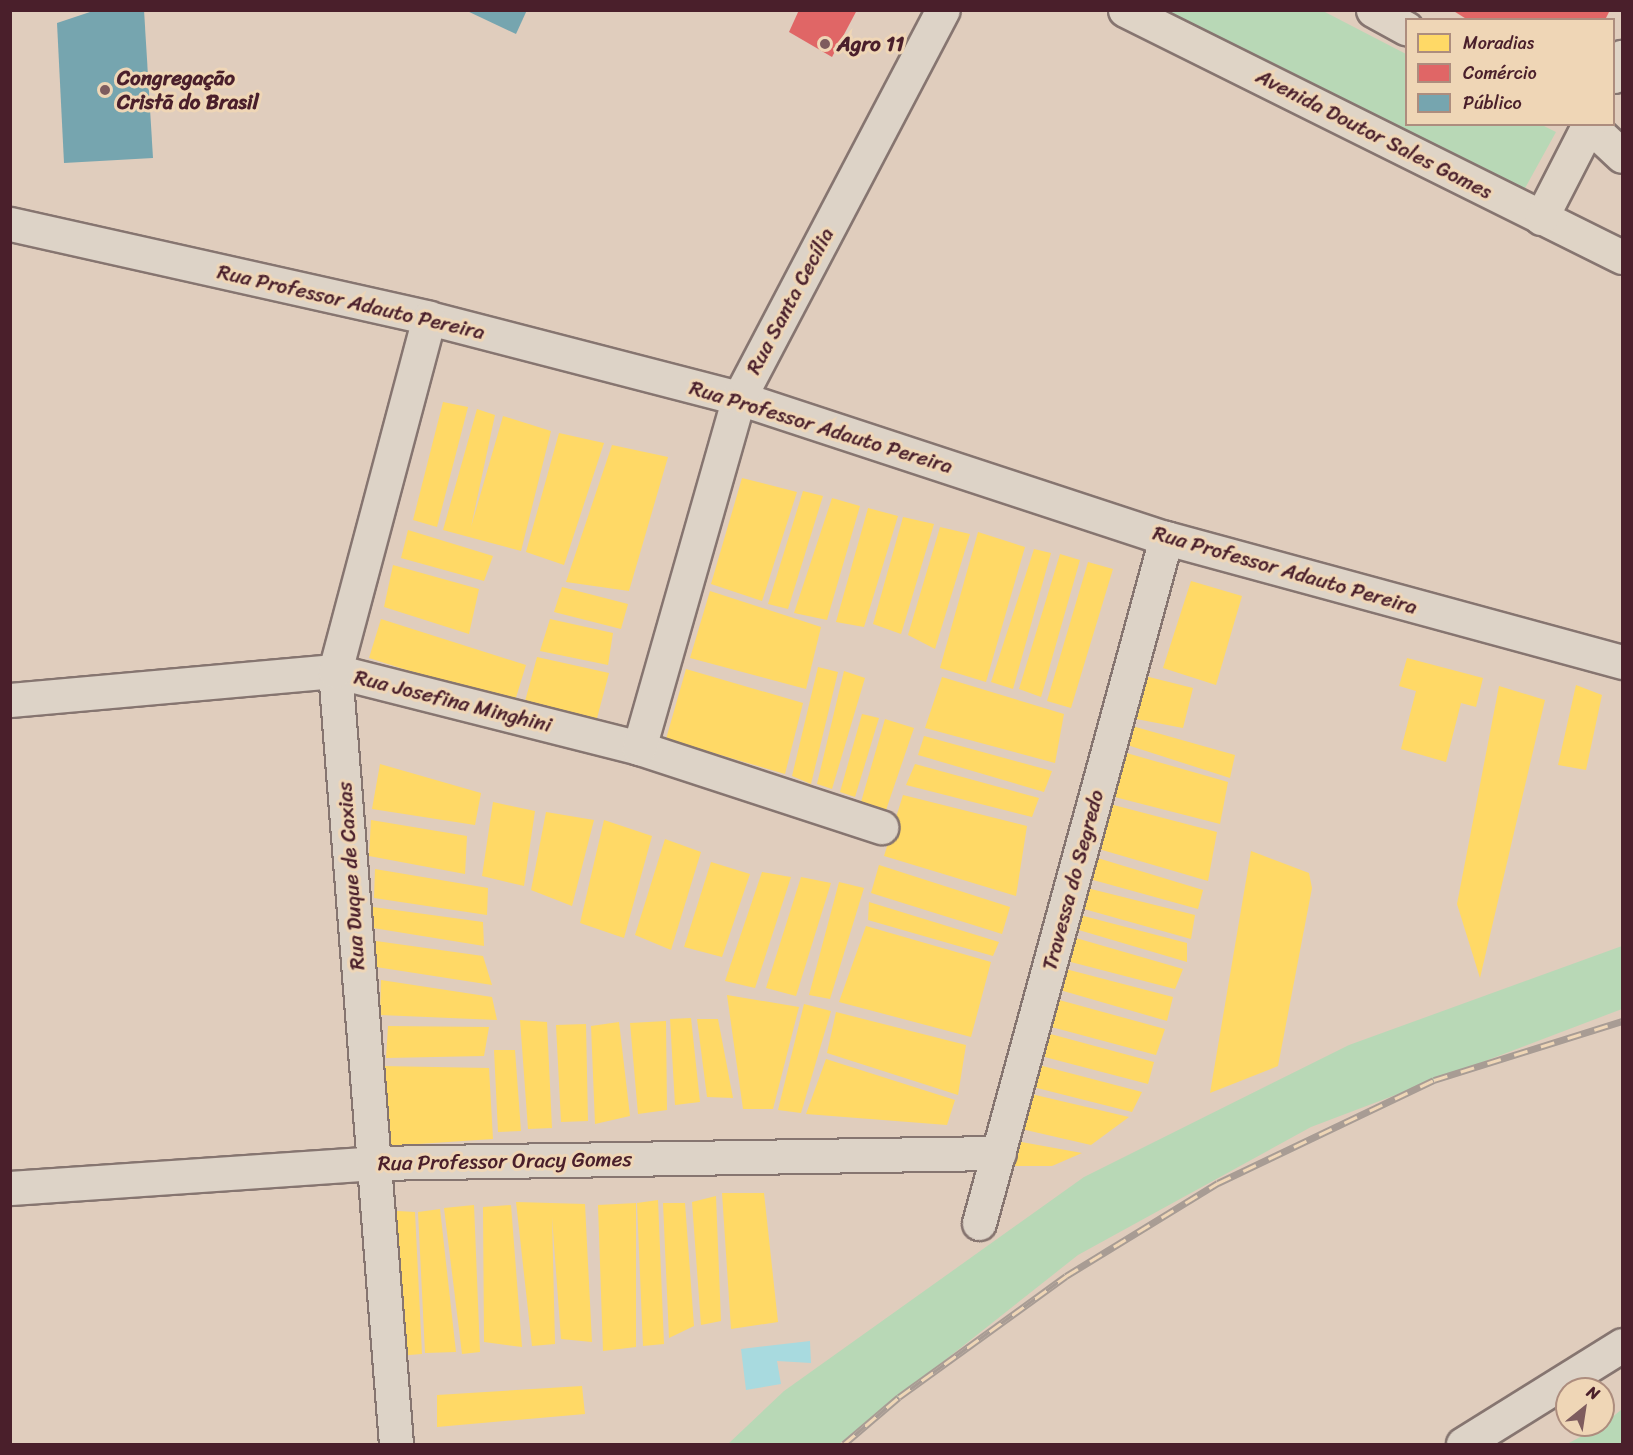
<!DOCTYPE html>
<html>
<head>
<meta charset="utf-8">
<style>
	body { margin:0 }
	#map { position:relative; width:1633px; height:1455px; overflow:hidden; background:#e0cdbd; font-family:Sriracha,sans-serif }
	div>[style] { position:absolute }
	[style*='--x'] { left:calc(var(--x)*1px); top:calc(var(--y)*1px); width:calc(var(--w)*1px); rotate:calc(var(--a)*1deg) }
	.green>* { inset:0; background:#b8d8b6 }
	.water>* { inset:0; background:#a8dadf }
	.homes>* { inset:0; background:#ffd966 }
	.shops>* { inset:0; background:#e06666 }
	.public>* { inset:0; background:#76a5af }
	.roads { filter:drop-shadow(2px 0 #867570) drop-shadow(-2px 0 #867570) drop-shadow(0 2px #867570) drop-shadow(0 -2px #867570) }
	.minor>* { height:33px; margin:-16.5px; padding:0 16.5px; transform-origin:16.5px; border-radius:16.5px; background:#ddd3c7 }
	.major>* { height:33px; margin:-16.5px; padding:0 16.5px; transform-origin:16.5px; border-radius:16.5px; background:#dfd4c6 }
	.rail>* { height:7px; margin-top:-3.5px; transform-origin:0; background:repeating-linear-gradient(90deg,#efd6b6 0 14px,#a89c94 0 28px); box-sizing:border-box; border-block:2px solid #a89c94 }
	.dots>* { width:16px; height:16px; translate:-50% -50%; box-sizing:border-box; border:3px solid #efd6b6; border-radius:50% }
	span { translate:-50% -50%; white-space:nowrap; text-align:center; line-height:1.15; -webkit-text-stroke:6px #efd6b6; paint-order:stroke }
	.poi-label { font-size:21px; color:#4a1f2b; font-weight:700 }
	.left { translate:0 -50%; text-align:left }
	.street-label { font-size:21px; color:#4a1f2b }
	.frame { position:absolute; inset:0; border:12px solid #4a1f2b; pointer-events:none }
	.legend { position:absolute; left:1405px; top:18px; width:210px; height:108px; box-sizing:border-box; background:#efd6b6; border:2px solid #ad8d7e; margin:0; padding:8px 10px; list-style:none; font-size:18px; color:#4a1f2b }
	.legend li { display:flex; align-items:center; gap:12px; height:30px }
	.legend b { width:30px; border:2px solid #ad8d7e }
	.north { position:absolute; left:1555px; top:1377px; width:60px; height:60px; box-sizing:border-box; background:#efd6b6; border:2px solid #ad8d7e; border-radius:50%; rotate:30deg; font-size:16px; font-weight:700; line-height:24px; text-align:center; color:#4a1f2b }
	.north::after { content:''; display:block; margin:auto; width:21px; height:27px; background:#7e5c5e; clip-path:polygon(50% 0,100% 100%,50% 72%,0 100%) }
</style>
</head>
<body>
<div id="map">
	<div class="green">
		<i style="clip-path:polygon(1168px 11px,1323px 11px,1406px 54px,1406px 124px,1542px 125px,1556px 132px,1524px 190px)"></i>
		<i style="clip-path:polygon(1622px 946px,1622px 1009px,1311px 1127px,1078px 1255px,839px 1444px,728px 1444px,784px 1391px,1084px 1177px,1349px 1045px)"></i>
		<i style="clip-path:polygon(1622px 1409px,1622px 1444px,1567px 1444px,1603px 1425px)"></i>
	</div>
	<div class="water">
		<i style="clip-path:polygon(810px 1341px,811px 1363px,777px 1361px,781px 1384px,746px 1390px,741px 1349px)"></i>
	</div>
	<div class="homes">
		<i style="clip-path:polygon(443px 402px,468px 407px,437px 527px,413px 520px)"></i>
		<i style="clip-path:polygon(477px 409px,495px 415px,471px 527px,503px 416px,551px 431px,521px 551px,443px 530px)"></i>
		<i style="clip-path:polygon(559px 433px,604px 443px,564px 565px,526px 552px)"></i>
		<i style="clip-path:polygon(612px 445px,668px 457px,629px 591px,566px 582px)"></i>
		<i style="clip-path:polygon(742px 478px,797px 492px,762px 601px,711px 584px)"></i>
		<i style="clip-path:polygon(803px 491px,823px 496px,788px 609px,768px 604px)"></i>
		<i style="clip-path:polygon(832px 498px,860px 506px,827px 620px,794px 613px)"></i>
		<i style="clip-path:polygon(868px 508px,898px 516px,864px 627px,836px 622px)"></i>
		<i style="clip-path:polygon(903px 517px,934px 524px,901px 634px,873px 624px)"></i>
		<i style="clip-path:polygon(940px 527px,970px 534px,935px 649px,908px 635px)"></i>
		<i style="clip-path:polygon(408px 530px,493px 556px,484px 581px,401px 558px)"></i>
		<i style="clip-path:polygon(978px 532px,1025px 547px,986px 682px,940px 668px)"></i>
		<i style="clip-path:polygon(1034px 549px,1051px 553px,1013px 689px,991px 682px)"></i>
		<i style="clip-path:polygon(1060px 554px,1080px 560px,1041px 697px,1019px 689px)"></i>
		<i style="clip-path:polygon(1088px 562px,1113px 569px,1071px 708px,1047px 701px)"></i>
		<i style="clip-path:polygon(393px 565px,479px 589px,469px 634px,384px 607px)"></i>
		<i style="clip-path:polygon(1191px 581px,1242px 596px,1216px 685px,1163px 668px)"></i>
		<i style="clip-path:polygon(562px 587px,628px 604px,621px 629px,554px 612px)"></i>
		<i style="clip-path:polygon(710px 591px,821px 627px,806px 689px,690px 658px)"></i>
		<i style="clip-path:polygon(381px 619px,526px 665px,514px 704px,369px 658px)"></i>
		<i style="clip-path:polygon(550px 619px,613px 633px,608px 665px,540px 651px)"></i>
		<i style="clip-path:polygon(537px 657px,609px 673px,596px 722px,524px 705px)"></i>
		<i style="clip-path:polygon(1407px 658px,1483px 678px,1476px 707px,1461px 703px,1446px 762px,1401px 749px,1416px 691px,1399px 686px)"></i>
		<i style="clip-path:polygon(818px 667px,838px 672px,811px 784px,792px 776px)"></i>
		<i style="clip-path:polygon(686px 669px,803px 703px,785px 774px,666px 739px)"></i>
		<i style="clip-path:polygon(844px 671px,865px 678px,832px 789px,817px 784px)"></i>
		<i style="clip-path:polygon(1141px 675px,1193px 688px,1183px 728px,1126px 717px)"></i>
		<i style="clip-path:polygon(942px 677px,1064px 714px,1055px 763px,925px 728px)"></i>
		<i style="clip-path:polygon(1576px 685px,1602px 695px,1586px 770px,1558px 765px)"></i>
		<i style="clip-path:polygon(1499px 686px,1545px 700px,1480px 978px,1457px 904px)"></i>
		<i style="clip-path:polygon(862px 714px,879px 718px,855px 797px,840px 792px)"></i>
		<i style="clip-path:polygon(885px 719px,914px 728px,886px 810px,861px 802px)"></i>
		<i style="clip-path:polygon(1125px 724px,1235px 755px,1230px 778px,1118px 742px)"></i>
		<i style="clip-path:polygon(924px 736px,1052px 771px,1044px 792px,918px 755px)"></i>
		<i style="clip-path:polygon(1116px 750px,1228px 782px,1220px 824px,1103px 794px)"></i>
		<i style="clip-path:polygon(380px 764px,481px 793px,475px 825px,372px 809px)"></i>
		<i style="clip-path:polygon(915px 764px,1039px 798px,1032px 817px,906px 785px)"></i>
		<i style="clip-path:polygon(903px 795px,1027px 826px,1016px 896px,884px 856px)"></i>
		<i style="clip-path:polygon(493px 802px,535px 811px,524px 886px,482px 876px)"></i>
		<i style="clip-path:polygon(1102px 802px,1217px 832px,1208px 881px,1092px 847px)"></i>
		<i style="clip-path:polygon(546px 812px,594px 820px,572px 906px,531px 890px)"></i>
		<i style="clip-path:polygon(371px 820px,467px 836px,465px 874px,369px 856px)"></i>
		<i style="clip-path:polygon(604px 820px,652px 836px,624px 938px,580px 923px)"></i>
		<i style="clip-path:polygon(665px 839px,701px 852px,671px 950px,635px 935px)"></i>
		<i style="clip-path:polygon(1251px 851px,1309px 873px,1312px 888px,1278px 1066px,1210px 1093px)"></i>
		<i style="clip-path:polygon(1091px 856px,1203px 890px,1198px 909px,1086px 878px)"></i>
		<i style="clip-path:polygon(711px 862px,750px 874px,722px 957px,684px 947px)"></i>
		<i style="clip-path:polygon(879px 865px,1010px 907px,1002px 934px,871px 893px)"></i>
		<i style="clip-path:polygon(375px 869px,488px 888px,487px 915px,374px 898px)"></i>
		<i style="clip-path:polygon(762px 872px,791px 877px,755px 988px,725px 981px)"></i>
		<i style="clip-path:polygon(801px 877px,831px 883px,796px 996px,766px 988px)"></i>
		<i style="clip-path:polygon(839px 882px,864px 888px,830px 999px,809px 995px)"></i>
		<i style="clip-path:polygon(1083px 887px,1195px 915px,1191px 939px,1077px 907px)"></i>
		<i style="clip-path:polygon(869px 902px,999px 942px,993px 956px,868px 920px)"></i>
		<i style="clip-path:polygon(373px 907px,483px 922px,484px 946px,373px 928px)"></i>
		<i style="clip-path:polygon(1076px 914px,1187px 943px,1187px 962px,1072px 928px)"></i>
		<i style="clip-path:polygon(866px 926px,991px 962px,971px 1037px,839px 1002px)"></i>
		<i style="clip-path:polygon(1069px 936px,1183px 969px,1175px 989px,1063px 960px)"></i>
		<i style="clip-path:polygon(376px 941px,483px 956px,492px 985px,376px 967px)"></i>
		<i style="clip-path:polygon(1058px 967px,1173px 997px,1167px 1021px,1053px 988px)"></i>
		<i style="clip-path:polygon(381px 980px,492px 997px,497px 1020px,380px 1015px)"></i>
		<i style="clip-path:polygon(727px 995px,799px 1007px,773px 1109px,743px 1109px)"></i>
		<i style="clip-path:polygon(1052px 998px,1165px 1029px,1156px 1055px,1044px 1025px)"></i>
		<i style="clip-path:polygon(804px 1004px,831px 1011px,801px 1113px,778px 1110px)"></i>
		<i style="clip-path:polygon(836px 1012px,966px 1045px,958px 1095px,827px 1053px)"></i>
		<i style="clip-path:polygon(691px 1018px,700px 1102px,675px 1105px,670px 1019px)"></i>
		<i style="clip-path:polygon(697px 1019px,718px 1019px,733px 1098px,707px 1097px)"></i>
		<i style="clip-path:polygon(520px 1020px,547px 1022px,552px 1128px,528px 1129px)"></i>
		<i style="clip-path:polygon(666px 1021px,667px 1110px,638px 1114px,630px 1023px)"></i>
		<i style="clip-path:polygon(619px 1022px,630px 1116px,595px 1124px,591px 1026px)"></i>
		<i style="clip-path:polygon(586px 1024px,588px 1121px,561px 1122px,556px 1025px)"></i>
		<i style="clip-path:polygon(388px 1026px,489px 1027px,484px 1056px,386px 1058px)"></i>
		<i style="clip-path:polygon(1043px 1032px,1154px 1062px,1148px 1084px,1037px 1055px)"></i>
		<i style="clip-path:polygon(494px 1050px,515px 1050px,521px 1131px,498px 1132px)"></i>
		<i style="clip-path:polygon(826px 1059px,955px 1100px,947px 1125px,806px 1114px)"></i>
		<i style="clip-path:polygon(1035px 1064px,1142px 1092px,1132px 1112px,1029px 1086px)"></i>
		<i style="clip-path:polygon(381px 1066px,489px 1068px,493px 1139px,388px 1146px)"></i>
		<i style="clip-path:polygon(1027px 1093px,1129px 1117px,1091px 1145px,1017px 1128px)"></i>
		<i style="clip-path:polygon(1011px 1140px,1082px 1153px,1052px 1166px,1003px 1166px)"></i>
		<i style="clip-path:polygon(722px 1193px,764px 1193px,778px 1322px,731px 1329px)"></i>
		<i style="clip-path:polygon(716px 1196px,721px 1321px,701px 1325px,692px 1202px)"></i>
		<i style="clip-path:polygon(658px 1200px,664px 1344px,643px 1346px,637px 1203px)"></i>
		<i style="clip-path:polygon(516px 1202px,585px 1204px,592px 1342px,561px 1339px,552px 1217px,555px 1344px,532px 1346px)"></i>
		<i style="clip-path:polygon(636px 1203px,636px 1347px,603px 1351px,598px 1205px)"></i>
		<i style="clip-path:polygon(663px 1203px,685px 1203px,694px 1326px,669px 1338px)"></i>
		<i style="clip-path:polygon(474px 1205px,480px 1352px,462px 1354px,444px 1208px)"></i>
		<i style="clip-path:polygon(511px 1205px,522px 1347px,484px 1342px,483px 1207px)"></i>
		<i style="clip-path:polygon(440px 1209px,456px 1352px,425px 1353px,418px 1212px)"></i>
		<i style="clip-path:polygon(382px 1210px,415px 1212px,422px 1354px,397px 1356px)"></i>
		<i style="clip-path:polygon(582px 1386px,585px 1414px,437px 1427px,437px 1395px)"></i>
	</div>
	<div class="shops">
		<i style="clip-path:polygon(799px 10px,857px 10px,832px 57px,789px 32px)"></i>
		<i style="clip-path:polygon(1452px 10px,1610px 10px,1605px 20px,1468px 20px)"></i>
	</div>
	<div class="public">
		<i style="clip-path:polygon(96px 10px,144px 10px,153px 158px,64px 163px,57px 23px)"></i>
		<i style="clip-path:polygon(465px 10px,527px 10px,516px 34px)"></i>
	</div>
	<div class="roads">
		<div class="minor">
			<i style="--x:10;--y:224;--w:429;--a:12.6"></i>
			<i style="--x:429;--y:318;--w:320;--a:14.5"></i>
			<i style="--x:739;--y:398;--w:449;--a:18.2"></i>
			<i style="--x:1166;--y:538;--w:473;--a:15.2"></i>
			<i style="--x:10;--y:700;--w:326;--a:-5.1"></i>
			<i style="--x:335;--y:671;--w:314;--a:14.2"></i>
			<i style="--x:639;--y:748;--w:255;--a:18.1"></i>
			<i style="--x:639;--y:748;--w:364;--a:-74.1"></i>
			<i style="--x:739;--y:398;--w:438;--a:-62.3"></i>
			<i style="--x:10;--y:1188;--w:364;--a:-3.9"></i>
			<i style="--x:373;--y:1163;--w:626;--a:-0.92"></i>
			<i style="--x:979;--y:1223;--w:710;--a:-74.73"></i>
			<i style="--x:396;--y:1444;--w:775;--a:-94.51"></i>
			<i style="--x:335;--y:671;--w:365;--a:-75.1"></i>
			<i style="--x:1463;--y:1444;--w:187;--a:-31.9"></i>
		</div>
		<div class="major">
			<i style="--x:1125;--y:10;--w:555;--a:26.43"></i>
			<i style="--x:1373;--y:10;--w:38;--a:29"></i>
			<i style="--x:1614;--y:76;--w:21;--a:-67"></i>
			<i style="--x:1589;--y:125;--w:45;--a:43.2"></i>
			<i style="--x:1541;--y:218;--w:106;--a:-62.9"></i>
		</div>
	</div>
	<div class="rail">
		<i style="--x:844;--y:1444;--w:72;--a:-40.5"></i>
		<i style="--x:899;--y:1397;--w:206;--a:-35.9"></i>
		<i style="--x:1066;--y:1276;--w:178;--a:-31.5"></i>
		<i style="--x:1218;--y:1183;--w:239;--a:-25.5"></i>
		<i style="--x:1434;--y:1080;--w:197;--a:-17.4"></i>
	</div>
	<div class="dots">
		<i style="left:825px;top:44px;background:#7e5c5e"></i>
		<i style="left:105px;top:90px;background:#7e5c5e"></i>
	</div>
	<div class="poi-label">
		<span class="left" style="left:837px;top:44px">Agro 11</span>
		<span class="left" style="left:117px;top:90px">Congregação<br>Cristã do Brasil</span>
	</div>
	<div class="street-label">
		<span style="left:1374px;top:134px;rotate:27deg">Avenida Doutor Sales Gomes</span>
		<span style="left:790px;top:301px;rotate:-62deg">Rua Santa Cecília</span>
		<span style="left:351px;top:302px;rotate:13deg">Rua Professor Adauto Pereira</span>
		<span style="left:821px;top:427px;rotate:17deg">Rua Professor Adauto Pereira</span>
		<span style="left:1285px;top:570px;rotate:16deg">Rua Professor Adauto Pereira</span>
		<span style="left:453px;top:701px;rotate:14deg">Rua Josefina Minghini</span>
		<span style="left:351px;top:876px;rotate:-94deg">Rua Duque de Caxias</span>
		<span style="left:1073px;top:880px;rotate:-75deg">Travessa do Segredo</span>
		<span style="left:505px;top:1161px;rotate:-1deg">Rua Professor Oracy Gomes</span>
	</div>
	<div class="frame"></div>
	<ul class="legend">
	<li><b style="height:16px;background:#ffd966"></b>Moradias</li>
	<li><b style="height:16px;background:#e06666"></b>Comércio</li>
	<li><b style="height:16px;background:#76a5af"></b>Público</li>
	</ul>
	<div class="north">N</div>
</div>
</body>
</html>
